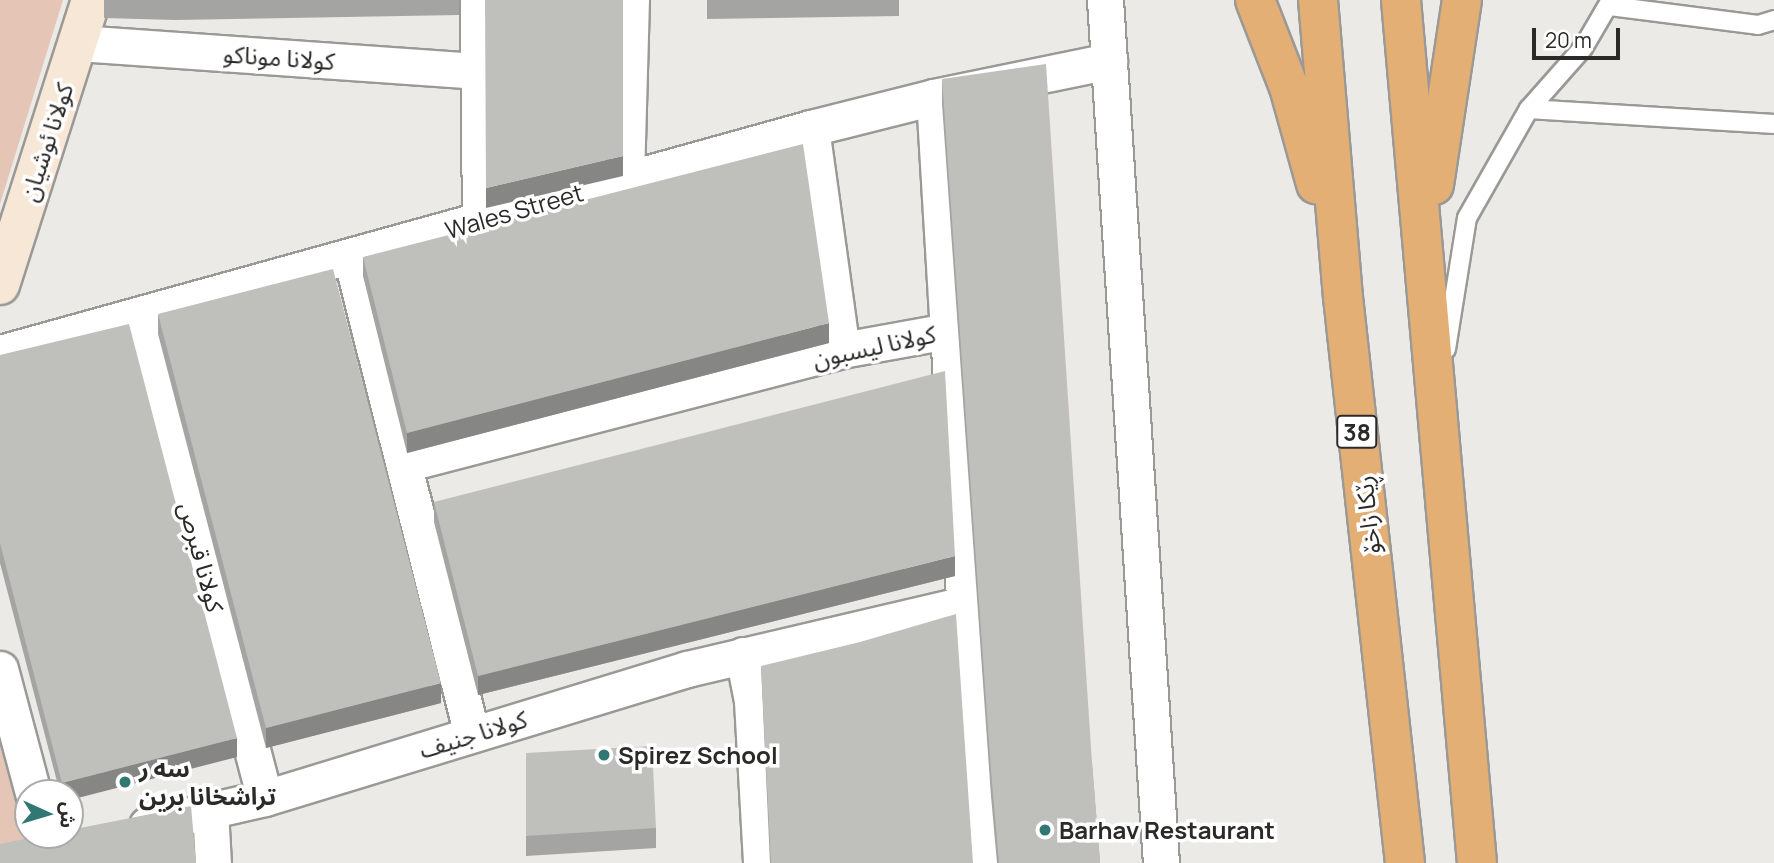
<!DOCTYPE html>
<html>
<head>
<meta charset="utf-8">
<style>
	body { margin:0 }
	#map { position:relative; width:1774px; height:863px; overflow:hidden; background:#eceae7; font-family:Manrope,"Noto Sans Arabic",sans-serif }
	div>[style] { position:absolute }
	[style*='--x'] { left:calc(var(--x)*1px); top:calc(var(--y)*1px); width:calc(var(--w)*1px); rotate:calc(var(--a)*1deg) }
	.green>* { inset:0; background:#e5c5b5 }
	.roads { filter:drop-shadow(2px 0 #9a9995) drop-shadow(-2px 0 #9a9995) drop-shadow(0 2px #9a9995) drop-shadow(0 -2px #9a9995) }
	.lane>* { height:18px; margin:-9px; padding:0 9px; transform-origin:9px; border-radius:9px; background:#fff }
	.street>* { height:35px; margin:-17.5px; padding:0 17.5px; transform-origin:17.5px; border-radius:17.5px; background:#fff }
	.secondary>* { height:38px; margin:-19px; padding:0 19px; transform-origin:19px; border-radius:19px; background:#f7e7d6 }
	.highway>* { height:38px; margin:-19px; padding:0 19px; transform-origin:19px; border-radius:19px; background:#e4af75 }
	.wall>* { inset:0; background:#a4a4a2 }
	.shaded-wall>* { inset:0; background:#868684 }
	.building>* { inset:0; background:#bfbfbc }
	.dots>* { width:19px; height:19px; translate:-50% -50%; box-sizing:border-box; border:4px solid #fff; border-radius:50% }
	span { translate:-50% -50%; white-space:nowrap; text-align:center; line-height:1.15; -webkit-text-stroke:7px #fff; paint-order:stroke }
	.shield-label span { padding:2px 5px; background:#fff; border:2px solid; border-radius:5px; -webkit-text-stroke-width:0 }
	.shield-label { font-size:23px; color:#2b2a29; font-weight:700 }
	.street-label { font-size:24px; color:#2b2a29 }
	.poi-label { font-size:24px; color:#2b2a29; font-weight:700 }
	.left { translate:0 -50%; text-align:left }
	.north { position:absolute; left:14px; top:779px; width:70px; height:70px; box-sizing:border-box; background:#fff; border:2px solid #aaaaa9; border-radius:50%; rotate:94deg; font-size:19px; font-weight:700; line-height:28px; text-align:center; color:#2b2a29 }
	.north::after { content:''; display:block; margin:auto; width:24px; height:32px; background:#307871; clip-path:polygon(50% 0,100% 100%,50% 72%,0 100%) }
	.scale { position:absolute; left:1532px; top:28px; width:88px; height:32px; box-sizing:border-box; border:4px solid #2b2a29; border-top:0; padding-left:9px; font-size:21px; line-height:24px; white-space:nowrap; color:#2b2a29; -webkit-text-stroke:5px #fff; paint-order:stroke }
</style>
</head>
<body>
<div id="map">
	<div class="green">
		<i style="clip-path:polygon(0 0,63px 0,0 204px)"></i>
		<i style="clip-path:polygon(0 725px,31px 839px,0 845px)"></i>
	</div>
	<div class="roads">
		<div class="lane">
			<i style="--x:1610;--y:6;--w:149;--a:7.3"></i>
			<i style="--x:1758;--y:25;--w:17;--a:-17"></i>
			<i style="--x:1529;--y:109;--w:245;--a:3.5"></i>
			<i style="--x:1446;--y:349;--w:133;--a:-80.9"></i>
			<i style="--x:1467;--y:218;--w:125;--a:-60.4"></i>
			<i style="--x:1529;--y:109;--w:81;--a:-48.5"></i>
			<i style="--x:1583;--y:48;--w:56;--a:-59.7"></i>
		</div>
		<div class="street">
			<i style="--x:478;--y:0;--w:222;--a:89.5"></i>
			<i style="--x:1105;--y:0;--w:865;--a:86.29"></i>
			<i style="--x:78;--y:43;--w:403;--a:4"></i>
			<i style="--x:934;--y:97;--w:234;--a:86.6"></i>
			<i style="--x:811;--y:128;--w:224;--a:82.1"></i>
			<i style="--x:626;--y:178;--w:178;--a:-88.4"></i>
			<i style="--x:351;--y:257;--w:492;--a:75.8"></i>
			<i style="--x:138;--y:315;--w:499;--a:75.3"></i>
			<i style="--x:0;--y:353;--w:842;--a:-15.51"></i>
			<i style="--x:811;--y:128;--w:127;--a:-14.1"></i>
			<i style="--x:934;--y:97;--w:179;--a:-11.6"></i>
			<i style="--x:405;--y:464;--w:452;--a:-14.6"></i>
			<i style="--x:842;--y:350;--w:108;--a:-10.2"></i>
			<i style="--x:948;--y:331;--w:533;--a:86.56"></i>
			<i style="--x:743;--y:655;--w:47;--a:78.9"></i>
			<i style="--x:752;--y:701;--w:162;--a:86.8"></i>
			<i style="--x:0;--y:669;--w:128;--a:75.1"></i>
			<i style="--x:210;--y:810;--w:53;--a:86.8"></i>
			<i style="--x:147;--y:825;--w:121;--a:-12.9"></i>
			<i style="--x:265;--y:798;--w:441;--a:-17"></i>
			<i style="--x:687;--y:669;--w:285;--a:-13.2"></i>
		</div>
		<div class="secondary">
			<i style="--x:0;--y:285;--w:299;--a:-72.3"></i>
		</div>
		<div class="highway">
			<i style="--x:1255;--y:0;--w:93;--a:68.7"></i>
			<i style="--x:1289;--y:87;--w:101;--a:74.4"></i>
			<i style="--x:1318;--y:0;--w:298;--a:85.2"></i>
			<i style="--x:1343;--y:297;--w:569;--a:83.75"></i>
			<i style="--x:1401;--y:0;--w:866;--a:84.97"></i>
			<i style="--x:1434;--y:185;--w:187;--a:-81.4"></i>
		</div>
	</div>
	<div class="wall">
		<i style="clip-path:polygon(104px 0,459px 0,459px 15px,175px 20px,104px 18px)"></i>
		<i style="clip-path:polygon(707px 0,899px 0,899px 16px,707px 19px)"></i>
		<i style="clip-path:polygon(942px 79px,1092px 763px,1100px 863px,997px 863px,991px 796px,942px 104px)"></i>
		<i style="clip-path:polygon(363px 257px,829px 343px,407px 453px,363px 276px)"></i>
		<i style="clip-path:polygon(158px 314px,441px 703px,266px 748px,158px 334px)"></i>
		<i style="clip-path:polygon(0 355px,237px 757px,70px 793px,60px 793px,0 563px)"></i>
		<i style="clip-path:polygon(434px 502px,955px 576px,478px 695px,434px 522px)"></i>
		<i style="clip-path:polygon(761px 666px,973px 863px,770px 863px)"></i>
		<i style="clip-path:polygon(526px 753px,656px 828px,656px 848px,526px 856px)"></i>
	</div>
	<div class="shaded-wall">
		<i style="clip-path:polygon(623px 156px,623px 176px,486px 208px,486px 188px)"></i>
		<i style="clip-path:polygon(829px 323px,829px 343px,407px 453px,407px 433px)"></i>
		<i style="clip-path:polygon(955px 556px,955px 576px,478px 695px,478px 676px)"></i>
		<i style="clip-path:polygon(441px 683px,441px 703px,266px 748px,266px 728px)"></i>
		<i style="clip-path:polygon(237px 738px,237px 757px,70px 800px,70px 793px,62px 793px,62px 783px)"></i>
	</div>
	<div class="building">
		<i style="clip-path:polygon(485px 0,623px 0,623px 156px,486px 188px)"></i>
		<i style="clip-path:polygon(1046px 64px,1092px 763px,1100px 863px,999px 863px,991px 771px,942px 79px)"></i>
		<i style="clip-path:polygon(803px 144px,829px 323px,407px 433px,363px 257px)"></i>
		<i style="clip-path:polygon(333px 269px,441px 683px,266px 728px,158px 314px)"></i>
		<i style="clip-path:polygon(129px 324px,237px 738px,62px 783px,0 543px,0 355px)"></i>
		<i style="clip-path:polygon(945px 371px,955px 556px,478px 676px,434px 502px)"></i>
		<i style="clip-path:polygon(956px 614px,973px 863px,771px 863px,761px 666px,860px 642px)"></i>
		<i style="clip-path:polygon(652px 746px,656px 828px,526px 836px,526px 753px)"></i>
		<i style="clip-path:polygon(191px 806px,196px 863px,0 863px,0 844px,44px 835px,70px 835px,70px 830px)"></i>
	</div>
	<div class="dots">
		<i style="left:604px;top:755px;background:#307871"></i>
		<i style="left:125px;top:782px;background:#307871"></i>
		<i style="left:1045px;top:830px;background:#307871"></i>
	</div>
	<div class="shield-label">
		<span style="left:1357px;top:432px">38</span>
	</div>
	<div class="street-label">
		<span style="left:279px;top:57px;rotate:4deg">كولانا موناكو</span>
		<span style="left:46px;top:142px;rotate:-72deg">كولانا ئوشيان</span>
		<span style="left:514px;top:211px;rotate:-16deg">Wales Street</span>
		<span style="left:874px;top:346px;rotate:-12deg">كولانا ليسبون</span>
		<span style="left:1367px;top:515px;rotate:-96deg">ڕێکا زاخۆ</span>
		<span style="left:202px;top:557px;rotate:75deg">كولانا قبرص</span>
		<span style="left:473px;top:734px;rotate:-17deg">كولانا جنيف</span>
	</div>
	<div class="poi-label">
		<span class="left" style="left:618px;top:755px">Spirez School</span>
		<span class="left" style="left:139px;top:782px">سه ر<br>تراشخانا برين</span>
		<span class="left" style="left:1059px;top:830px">Barhav Restaurant</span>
	</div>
	<div class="north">ش</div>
	<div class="scale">20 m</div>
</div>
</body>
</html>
